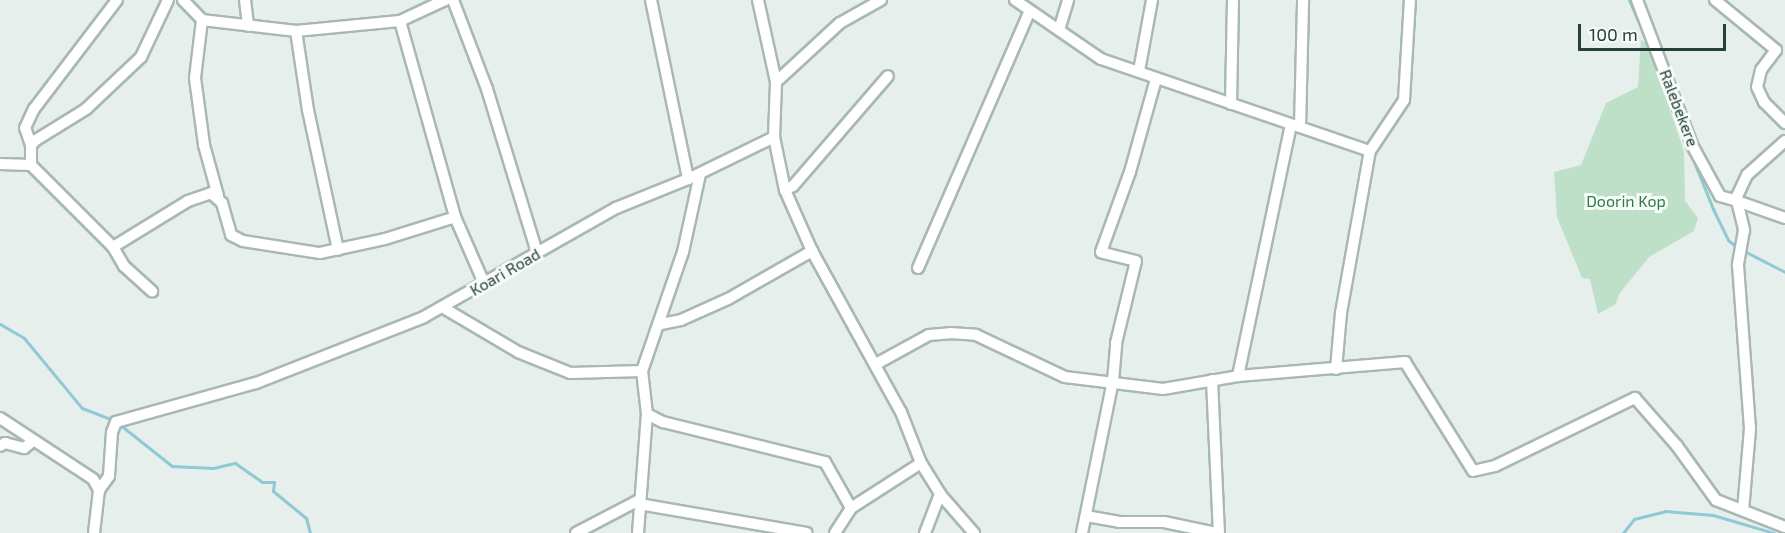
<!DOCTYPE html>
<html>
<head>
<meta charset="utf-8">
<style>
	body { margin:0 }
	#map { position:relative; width:1785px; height:533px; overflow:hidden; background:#e6efeb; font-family:"Exo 2",sans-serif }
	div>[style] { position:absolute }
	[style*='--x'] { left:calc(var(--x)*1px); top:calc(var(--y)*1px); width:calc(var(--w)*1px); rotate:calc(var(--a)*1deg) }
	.green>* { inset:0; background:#bfe0c8 }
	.stream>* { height:3px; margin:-1.5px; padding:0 1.5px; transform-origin:1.5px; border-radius:1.5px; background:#8ec9d4 }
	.roads { filter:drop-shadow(2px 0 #a8b8b2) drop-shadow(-2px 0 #a8b8b2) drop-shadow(0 2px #a8b8b2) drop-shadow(0 -2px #a8b8b2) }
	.minor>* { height:10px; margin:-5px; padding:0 5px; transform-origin:5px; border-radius:5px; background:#fff }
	span { translate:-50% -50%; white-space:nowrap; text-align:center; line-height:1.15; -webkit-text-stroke:6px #f7fbf9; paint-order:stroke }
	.street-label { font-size:16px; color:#24423a }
	.park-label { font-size:16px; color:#2d7a4b }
	.scale { position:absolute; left:1578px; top:24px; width:148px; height:27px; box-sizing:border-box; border:3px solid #24423a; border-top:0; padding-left:8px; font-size:18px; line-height:21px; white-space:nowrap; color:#24423a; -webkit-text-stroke:4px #f7fbf9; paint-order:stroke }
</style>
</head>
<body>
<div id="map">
	<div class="green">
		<i style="clip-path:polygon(1641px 40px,1647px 43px,1684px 151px,1685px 201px,1698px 218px,1694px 231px,1649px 257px,1619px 294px,1616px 304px,1598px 314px,1590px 279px,1582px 278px,1557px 217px,1554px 172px,1581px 165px,1606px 103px,1638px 87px)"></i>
	</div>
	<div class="stream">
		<i style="--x:1629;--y:0;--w:32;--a:66"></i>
		<i style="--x:1669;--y:100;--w:118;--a:68"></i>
		<i style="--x:1713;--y:209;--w:34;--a:64"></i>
		<i style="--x:1728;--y:240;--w:13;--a:39"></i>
		<i style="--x:1744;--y:251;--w:46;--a:27.1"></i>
		<i style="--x:0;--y:324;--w:28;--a:30"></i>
		<i style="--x:24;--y:338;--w:91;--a:50.4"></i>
		<i style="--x:82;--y:408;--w:33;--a:21"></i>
		<i style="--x:119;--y:424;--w:68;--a:38.4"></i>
		<i style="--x:172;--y:466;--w:41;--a:2.8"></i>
		<i style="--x:213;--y:468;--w:23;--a:-13"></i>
		<i style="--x:235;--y:463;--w:33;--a:35"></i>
		<i style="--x:262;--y:482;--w:12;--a:0"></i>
		<i style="--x:274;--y:482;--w:9;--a:96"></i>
		<i style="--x:273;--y:491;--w:43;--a:39.3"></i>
		<i style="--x:306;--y:518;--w:16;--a:75"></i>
		<i style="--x:1623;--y:533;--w:18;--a:-52"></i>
		<i style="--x:1634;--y:519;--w:32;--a:-14"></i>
		<i style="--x:1665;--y:511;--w:48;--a:4.8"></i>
		<i style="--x:1713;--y:515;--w:64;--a:16.4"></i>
	</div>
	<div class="roads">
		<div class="minor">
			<i style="--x:183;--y:0;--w:28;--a:46"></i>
			<i style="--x:202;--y:20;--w:95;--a:6.7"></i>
			<i style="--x:296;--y:31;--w:104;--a:-5.5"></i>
			<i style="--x:400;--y:21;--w:50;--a:-25"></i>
			<i style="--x:245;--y:0;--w:26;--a:83"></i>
			<i style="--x:453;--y:0;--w:95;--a:69.1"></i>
			<i style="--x:487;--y:89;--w:171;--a:73"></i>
			<i style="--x:651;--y:0;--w:183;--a:78.3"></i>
			<i style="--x:758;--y:0;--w:84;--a:77.6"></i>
			<i style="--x:1015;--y:0;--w:104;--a:34.5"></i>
			<i style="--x:1101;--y:59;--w:284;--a:18.9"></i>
			<i style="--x:1637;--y:0;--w:155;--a:69.2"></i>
			<i style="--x:1692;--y:145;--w:58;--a:61.2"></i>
			<i style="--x:1720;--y:196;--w:18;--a:16"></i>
			<i style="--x:1737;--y:201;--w:30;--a:76"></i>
			<i style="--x:1744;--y:230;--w:36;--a:100"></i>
			<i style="--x:1738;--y:265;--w:164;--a:85.8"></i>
			<i style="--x:1750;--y:429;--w:81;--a:94.9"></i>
			<i style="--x:1715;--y:0;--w:79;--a:39.3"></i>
			<i style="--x:1776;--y:50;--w:25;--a:127"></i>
			<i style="--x:1761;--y:70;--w:17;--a:103"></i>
			<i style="--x:1757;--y:87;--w:17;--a:65"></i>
			<i style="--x:1764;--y:102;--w:30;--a:45"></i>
			<i style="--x:202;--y:20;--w:58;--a:96.9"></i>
			<i style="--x:195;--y:78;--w:68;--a:82.3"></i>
			<i style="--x:204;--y:145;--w:53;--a:74.6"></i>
			<i style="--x:400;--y:21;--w:204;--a:74.3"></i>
			<i style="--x:455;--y:217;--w:72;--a:66.3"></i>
			<i style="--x:1059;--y:30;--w:31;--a:-73"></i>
			<i style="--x:296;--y:31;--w:80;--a:81.4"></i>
			<i style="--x:308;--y:110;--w:143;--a:77.9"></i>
			<i style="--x:1139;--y:71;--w:72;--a:-79.6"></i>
			<i style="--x:1231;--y:104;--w:104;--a:-88.9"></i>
			<i style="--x:1300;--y:127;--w:127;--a:-88.6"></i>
			<i style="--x:774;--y:137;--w:54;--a:78.3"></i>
			<i style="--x:785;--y:190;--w:67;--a:66.1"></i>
			<i style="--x:812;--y:251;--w:184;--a:61.1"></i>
			<i style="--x:901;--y:412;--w:55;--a:68.6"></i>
			<i style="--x:921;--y:463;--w:36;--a:58"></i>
			<i style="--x:940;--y:494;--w:52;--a:48.9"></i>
			<i style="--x:1785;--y:141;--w:51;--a:138.2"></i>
			<i style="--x:1747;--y:175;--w:23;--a:115"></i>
			<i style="--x:1737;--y:196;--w:5;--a:90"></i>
			<i style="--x:1737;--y:201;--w:51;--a:19.5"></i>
			<i style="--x:31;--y:145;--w:18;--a:-109"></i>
			<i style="--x:25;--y:128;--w:21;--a:-65"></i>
			<i style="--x:34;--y:109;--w:137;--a:-52.7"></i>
			<i style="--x:0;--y:164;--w:31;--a:2"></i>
			<i style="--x:31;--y:165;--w:116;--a:45"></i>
			<i style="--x:113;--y:247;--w:88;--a:-31.5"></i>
			<i style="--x:188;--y:201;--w:24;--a:-19"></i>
			<i style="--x:211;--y:193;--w:15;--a:42"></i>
			<i style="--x:222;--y:203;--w:33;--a:74"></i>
			<i style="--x:231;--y:235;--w:13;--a:27"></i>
			<i style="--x:243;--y:241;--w:78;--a:8.9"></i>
			<i style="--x:320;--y:253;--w:66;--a:-12.2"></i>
			<i style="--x:385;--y:239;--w:73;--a:-17.4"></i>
			<i style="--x:31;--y:165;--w:20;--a:-90"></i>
			<i style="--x:31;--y:145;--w:7;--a:-45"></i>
			<i style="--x:36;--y:140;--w:59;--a:-31.8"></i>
			<i style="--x:86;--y:109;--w:76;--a:-43.4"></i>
			<i style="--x:141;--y:57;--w:63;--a:-64.7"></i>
			<i style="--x:785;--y:190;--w:9;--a:-27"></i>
			<i style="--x:793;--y:186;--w:145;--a:-49.2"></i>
			<i style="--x:113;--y:247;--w:22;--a:60"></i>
			<i style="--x:124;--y:266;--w:38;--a:42"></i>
			<i style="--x:918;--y:268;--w:280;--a:-66.5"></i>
			<i style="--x:442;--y:307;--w:88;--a:30.6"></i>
			<i style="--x:518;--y:352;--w:56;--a:22"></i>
			<i style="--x:570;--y:373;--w:72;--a:-1.6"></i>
			<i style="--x:661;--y:324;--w:20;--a:-11"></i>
			<i style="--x:681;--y:320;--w:51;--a:-24.1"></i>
			<i style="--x:728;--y:299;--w:97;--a:-29.7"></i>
			<i style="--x:876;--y:364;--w:60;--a:-28.7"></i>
			<i style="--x:929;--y:335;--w:21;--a:-5"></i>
			<i style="--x:950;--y:333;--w:26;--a:4"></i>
			<i style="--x:976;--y:335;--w:98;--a:25.3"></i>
			<i style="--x:1065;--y:377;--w:99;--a:7"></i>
			<i style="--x:1163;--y:389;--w:76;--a:-9.8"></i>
			<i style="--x:1238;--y:376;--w:168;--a:-4.8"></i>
			<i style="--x:1405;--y:362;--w:128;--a:58"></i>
			<i style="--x:1473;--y:471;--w:23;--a:-13"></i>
			<i style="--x:1495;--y:466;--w:156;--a:-25.9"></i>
			<i style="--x:1635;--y:398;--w:64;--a:48.8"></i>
			<i style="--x:1677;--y:446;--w:67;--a:54.2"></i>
			<i style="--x:1716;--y:500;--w:74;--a:21.4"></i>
			<i style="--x:1336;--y:369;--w:56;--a:-84.9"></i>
			<i style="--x:1341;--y:313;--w:165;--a:-79.9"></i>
			<i style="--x:1370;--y:151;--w:61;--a:-56.3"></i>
			<i style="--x:1404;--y:100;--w:100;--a:-86.6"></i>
			<i style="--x:1238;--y:376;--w:257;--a:-78.1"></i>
			<i style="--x:1212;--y:380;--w:153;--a:87.4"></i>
			<i style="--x:647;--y:414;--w:18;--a:27"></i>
			<i style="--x:663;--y:422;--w:167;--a:13.9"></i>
			<i style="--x:825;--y:462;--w:53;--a:60.5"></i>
			<i style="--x:0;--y:418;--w:111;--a:33.3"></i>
			<i style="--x:93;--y:479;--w:13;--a:61"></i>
			<i style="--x:99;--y:490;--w:43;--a:96.6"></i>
			<i style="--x:0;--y:446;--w:6;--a:-31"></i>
			<i style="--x:5;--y:443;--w:20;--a:15"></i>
			<i style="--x:24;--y:448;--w:11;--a:-38"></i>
			<i style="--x:99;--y:490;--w:17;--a:-54"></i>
			<i style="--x:109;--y:476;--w:44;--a:-86.1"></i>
			<i style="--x:112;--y:432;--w:11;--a:-68"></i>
			<i style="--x:116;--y:422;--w:145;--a:-15.6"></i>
			<i style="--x:256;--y:383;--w:180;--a:-21.4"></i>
			<i style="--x:424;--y:317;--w:221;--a:-29.6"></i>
			<i style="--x:616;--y:208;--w:78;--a:-21.9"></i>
			<i style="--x:688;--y:179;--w:96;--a:-26"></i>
			<i style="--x:774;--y:137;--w:55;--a:-87.9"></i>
			<i style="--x:776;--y:82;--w:87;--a:-42.7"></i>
			<i style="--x:840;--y:23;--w:47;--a:-29.3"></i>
			<i style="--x:639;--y:504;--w:170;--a:9.8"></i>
			<i style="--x:1086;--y:516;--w:34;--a:10"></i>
			<i style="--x:1119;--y:522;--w:45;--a:0"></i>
			<i style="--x:1164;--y:522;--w:53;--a:11.9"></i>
			<i style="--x:576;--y:533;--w:71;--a:-27.6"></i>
			<i style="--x:638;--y:533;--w:119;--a:-85.7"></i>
			<i style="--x:647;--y:414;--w:43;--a:-96.6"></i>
			<i style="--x:642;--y:371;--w:126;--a:-71"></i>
			<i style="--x:683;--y:252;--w:80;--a:-77.7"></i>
			<i style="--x:835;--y:533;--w:30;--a:-57"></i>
			<i style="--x:851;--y:508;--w:83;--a:-32.7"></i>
			<i style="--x:925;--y:533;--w:42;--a:-69"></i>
			<i style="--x:1082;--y:533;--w:155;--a:-78.5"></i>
			<i style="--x:1113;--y:381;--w:38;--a:-85"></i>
			<i style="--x:1116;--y:343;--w:84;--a:-76.3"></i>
			<i style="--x:1136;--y:261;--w:36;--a:-166"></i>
			<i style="--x:1101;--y:252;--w:85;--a:-70.1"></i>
			<i style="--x:1130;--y:172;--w:97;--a:-74.4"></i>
		</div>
	</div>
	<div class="street-label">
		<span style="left:1679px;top:108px;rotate:69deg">Ralebekere</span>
		<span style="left:505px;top:272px;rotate:-30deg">Koari Road</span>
	</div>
	<div class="park-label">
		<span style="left:1626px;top:201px">Doorin Kop</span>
	</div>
	<div class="scale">100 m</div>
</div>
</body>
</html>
